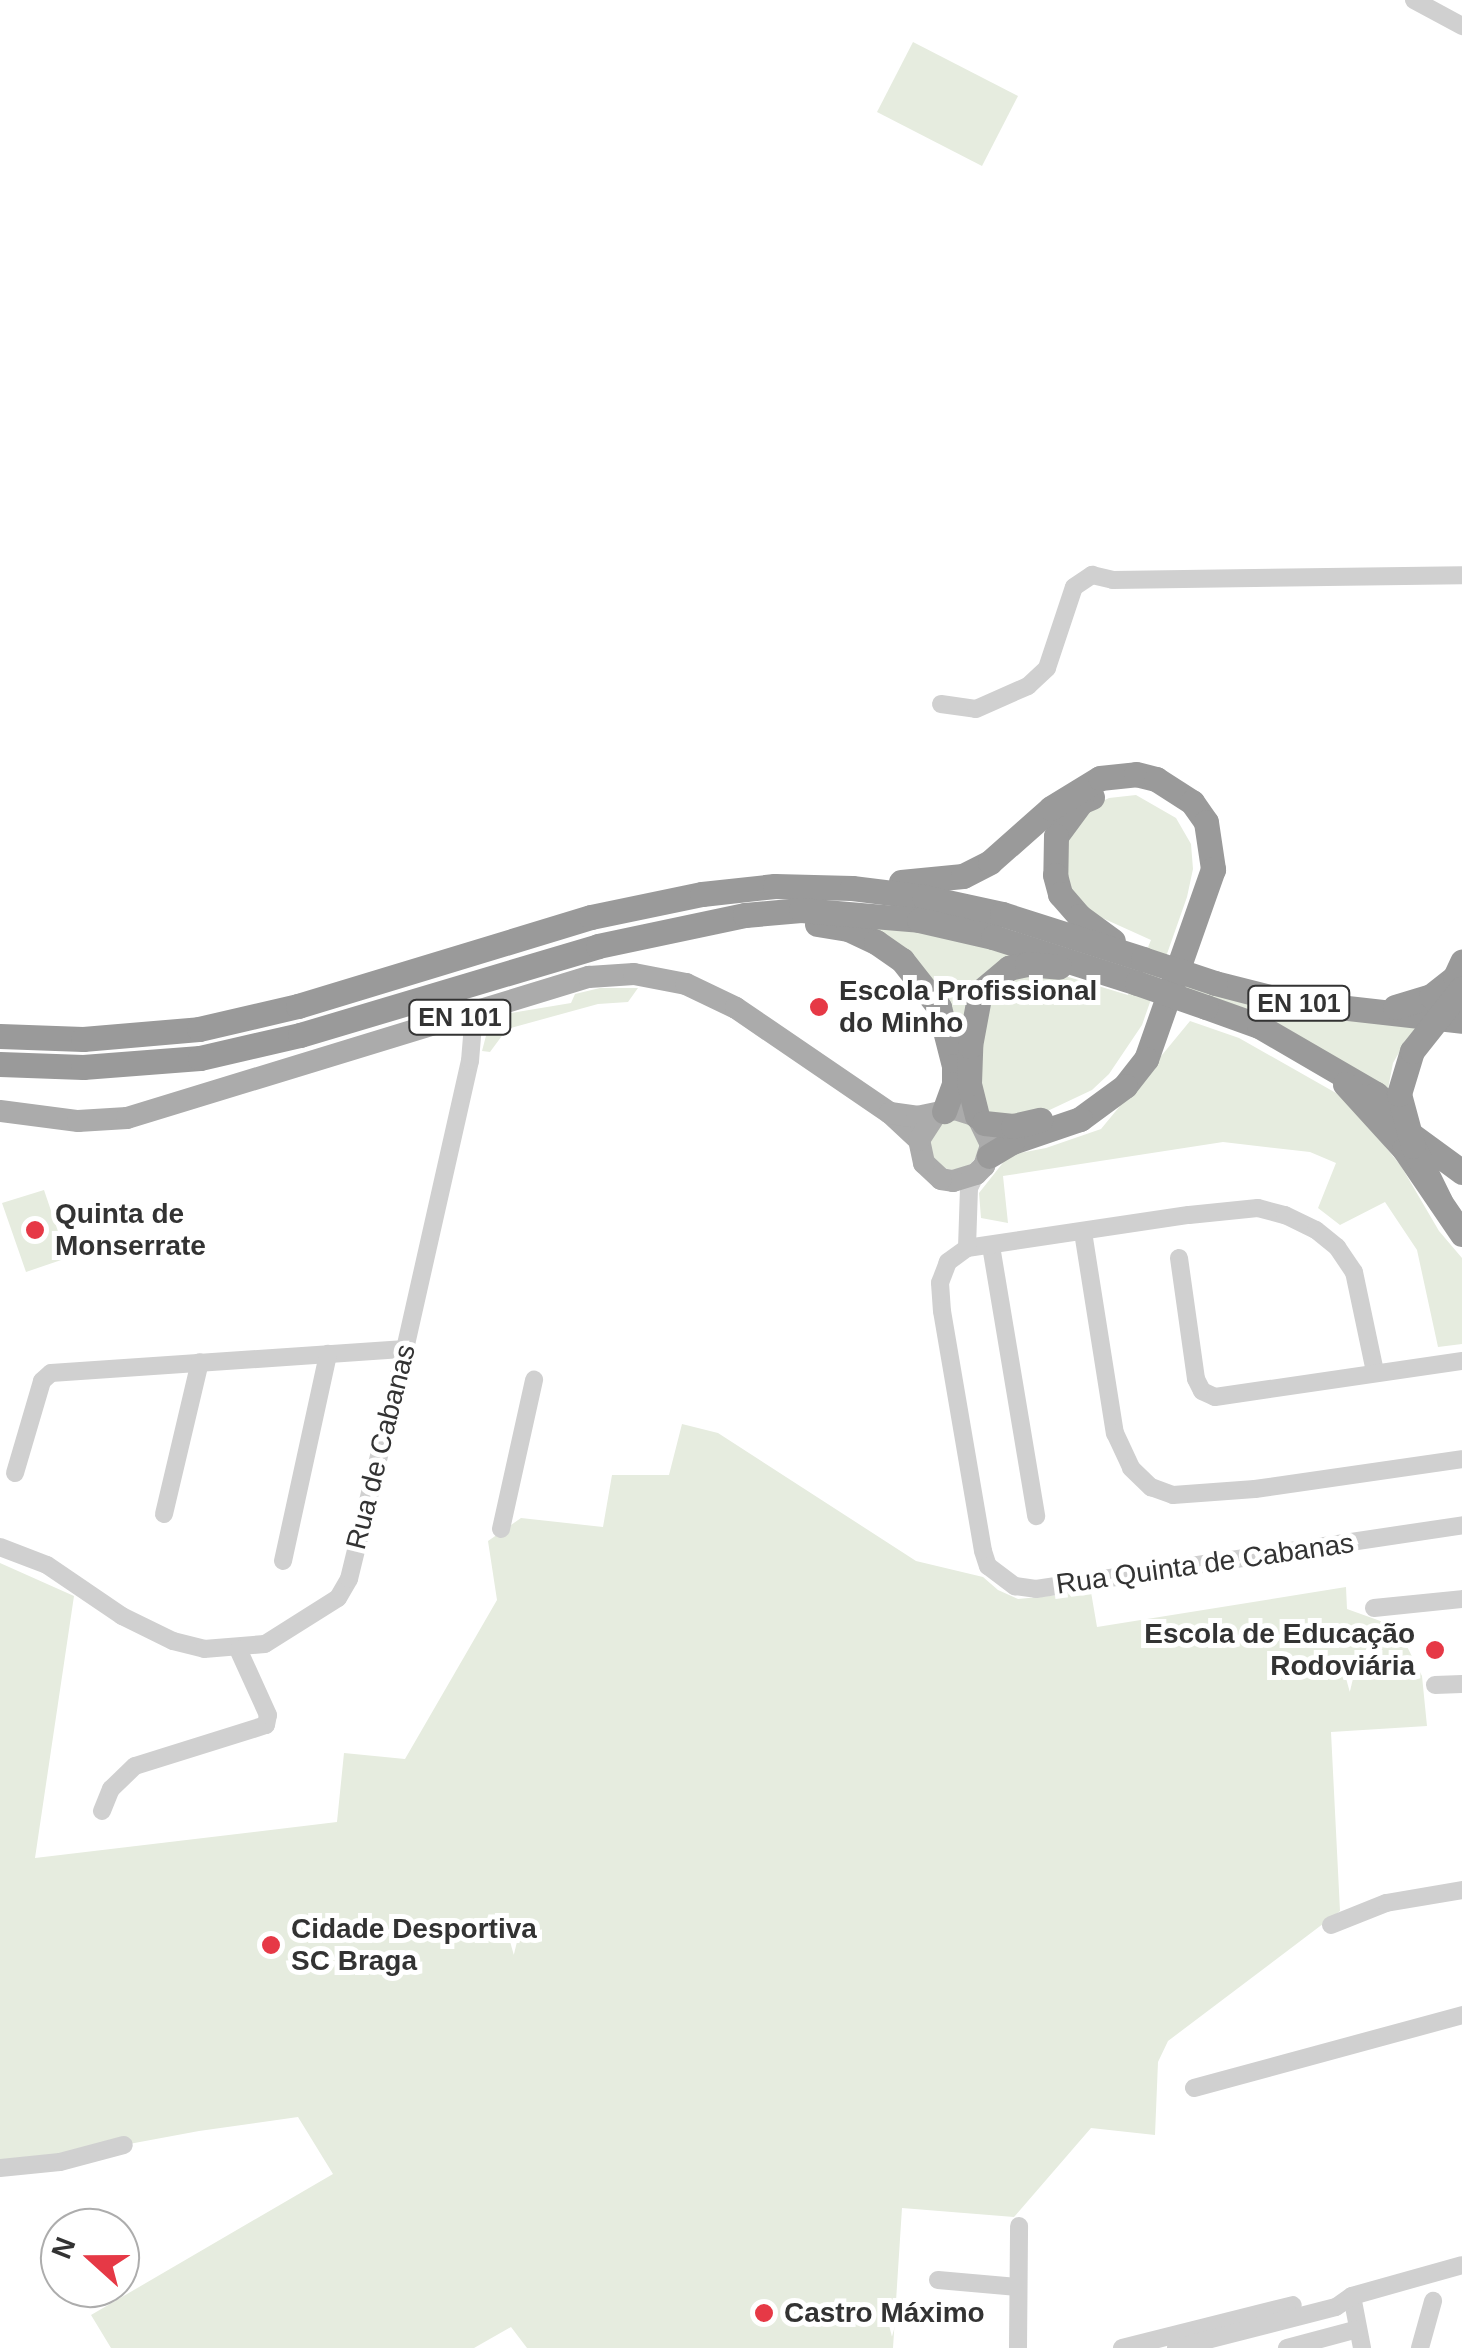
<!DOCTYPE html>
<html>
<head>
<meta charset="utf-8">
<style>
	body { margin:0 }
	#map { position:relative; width:1462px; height:2348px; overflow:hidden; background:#fff; font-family:Arial,sans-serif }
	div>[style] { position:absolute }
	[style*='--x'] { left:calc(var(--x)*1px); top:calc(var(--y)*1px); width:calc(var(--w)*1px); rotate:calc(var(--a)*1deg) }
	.green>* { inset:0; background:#e6ecdf }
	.round { border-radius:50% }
	.minor>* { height:18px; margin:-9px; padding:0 9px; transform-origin:9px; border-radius:9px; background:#d0d0d0 }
	.major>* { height:22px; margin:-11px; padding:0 11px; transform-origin:11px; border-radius:11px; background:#ababab }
	.highway>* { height:25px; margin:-12.5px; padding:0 12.5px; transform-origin:12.5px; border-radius:12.5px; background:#9a9a9a }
	.highway-bridge>* { height:25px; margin:-12.5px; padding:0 12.5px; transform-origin:12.5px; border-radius:12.5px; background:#9a9a9a }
	.dots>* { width:28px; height:28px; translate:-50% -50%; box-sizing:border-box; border:5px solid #fff; border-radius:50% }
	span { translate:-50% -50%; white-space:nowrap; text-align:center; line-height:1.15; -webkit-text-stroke:10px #fff; paint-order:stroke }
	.shield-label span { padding:2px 8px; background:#fff; border:2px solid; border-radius:8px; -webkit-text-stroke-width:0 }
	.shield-label { font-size:25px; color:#333; font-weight:700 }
	.poi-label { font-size:28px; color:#333; font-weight:700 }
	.left { translate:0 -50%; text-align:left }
	.right { translate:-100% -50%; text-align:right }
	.street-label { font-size:28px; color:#333 }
	.north { position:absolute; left:40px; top:2208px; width:100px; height:100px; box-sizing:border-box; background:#fff; border:2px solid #adadad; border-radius:50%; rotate:291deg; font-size:28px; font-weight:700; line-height:40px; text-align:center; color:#333 }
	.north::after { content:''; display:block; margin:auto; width:35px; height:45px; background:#e63946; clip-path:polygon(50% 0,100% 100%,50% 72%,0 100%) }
</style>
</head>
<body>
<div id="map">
	<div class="green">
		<i style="clip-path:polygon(913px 42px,1018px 96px,982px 166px,877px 112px)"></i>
		<i style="clip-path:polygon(1136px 795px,1176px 818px,1191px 844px,1193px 869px,1187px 897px,1142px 1025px,1109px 1074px,1092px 1090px,1039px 1115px,994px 1118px,984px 1107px,978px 1088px,981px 1023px,997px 986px,1042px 969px,1128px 995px,1151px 940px,1089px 912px,1074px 895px,1065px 870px,1065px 844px,1090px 807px,1109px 798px)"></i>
		<i style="clip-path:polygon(860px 924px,905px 928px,1019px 953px,1001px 960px,963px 1069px,954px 1039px)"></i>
		<i style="clip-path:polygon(1186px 980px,1427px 1021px,1405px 1042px,1393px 1063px,1388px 1089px,1266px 1016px,1183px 987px)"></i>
		<i style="clip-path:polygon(600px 988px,638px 988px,628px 1002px,598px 1004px,507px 1029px,490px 1052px,482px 1051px,488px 1028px,505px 1014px,571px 1003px,575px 994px)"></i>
		<i style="clip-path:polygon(1190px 1021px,1239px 1038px,1336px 1093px,1358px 1113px,1401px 1166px,1439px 1231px,1462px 1258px,1462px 1344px,1438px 1347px,1417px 1250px,1385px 1202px,1340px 1225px,1318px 1208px,1336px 1163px,1310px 1152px,1223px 1142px,1003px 1176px,1008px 1223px,981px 1218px,979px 1193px,1009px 1155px,1046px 1148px,1101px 1129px)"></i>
		<i class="round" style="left:929px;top:1120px;width:50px;height:50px"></i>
		<i style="clip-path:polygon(44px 1190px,67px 1258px,26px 1272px,2px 1203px)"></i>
		<i style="clip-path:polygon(682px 1424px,718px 1433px,916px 1561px,983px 1577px,998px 1590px,1018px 1599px,1091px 1592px,1097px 1627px,1346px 1587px,1347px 1609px,1397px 1627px,1422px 1676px,1427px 1726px,1331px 1732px,1340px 1911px,1168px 2041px,1158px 2062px,1155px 2135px,1091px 2128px,1014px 2217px,902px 2208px,893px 2348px,527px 2348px,511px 2327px,474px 2348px,111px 2348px,91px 2315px,333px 2174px,298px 2117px,199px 2131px,0 2168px,0 1563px,74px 1596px,35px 1858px,337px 1822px,344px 1753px,405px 1759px,497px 1600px,488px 1541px,521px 1518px,603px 1527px,612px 1475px,669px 1475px)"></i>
	</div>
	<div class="minor">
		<i style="--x:1414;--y:0;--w:55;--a:28.4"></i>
		<i style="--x:941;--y:704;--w:35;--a:8"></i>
		<i style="--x:976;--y:709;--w:57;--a:-23.9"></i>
		<i style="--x:1028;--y:686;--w:26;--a:-43"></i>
		<i style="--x:1047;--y:668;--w:85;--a:-71.6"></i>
		<i style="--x:1074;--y:587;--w:22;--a:-34"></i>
		<i style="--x:1092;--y:575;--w:22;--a:13"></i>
		<i style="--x:1113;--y:580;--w:349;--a:-0.8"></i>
		<i style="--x:1083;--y:1232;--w:204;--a:81"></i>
		<i style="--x:1115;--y:1433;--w:38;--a:65"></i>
		<i style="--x:1131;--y:1468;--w:28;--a:44"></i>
		<i style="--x:1151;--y:1487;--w:23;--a:20"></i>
		<i style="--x:1173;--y:1495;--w:82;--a:-4.2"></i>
		<i style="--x:1255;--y:1489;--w:209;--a:-8.2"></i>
		<i style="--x:991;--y:1246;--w:274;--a:80.5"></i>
		<i style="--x:967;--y:1248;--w:24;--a:144"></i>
		<i style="--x:948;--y:1262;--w:22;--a:111"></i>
		<i style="--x:940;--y:1283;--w:28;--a:86"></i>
		<i style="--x:942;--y:1311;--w:243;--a:80.3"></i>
		<i style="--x:983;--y:1551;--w:16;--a:72"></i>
		<i style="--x:988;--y:1566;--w:34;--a:37"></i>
		<i style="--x:1015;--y:1586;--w:21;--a:8"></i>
		<i style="--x:1036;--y:1589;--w:431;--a:-8.5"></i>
		<i style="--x:967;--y:1248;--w:224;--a:-8.5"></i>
		<i style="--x:1189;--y:1215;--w:69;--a:-5.8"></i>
		<i style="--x:1258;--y:1208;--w:28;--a:15"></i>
		<i style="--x:1285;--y:1215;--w:34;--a:26"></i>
		<i style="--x:1316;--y:1230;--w:27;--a:39"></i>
		<i style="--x:1337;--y:1247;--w:30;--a:56"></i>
		<i style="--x:1354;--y:1272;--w:102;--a:78.1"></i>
		<i style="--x:967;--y:1248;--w:60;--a:-88.1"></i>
		<i style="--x:969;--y:1188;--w:16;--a:-63"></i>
		<i style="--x:1179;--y:1258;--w:122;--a:82"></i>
		<i style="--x:1196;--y:1379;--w:13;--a:63"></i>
		<i style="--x:1202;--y:1391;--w:14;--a:25"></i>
		<i style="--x:1215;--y:1397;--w:250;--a:-8.3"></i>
		<i style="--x:15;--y:1473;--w:96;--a:-73.6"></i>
		<i style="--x:42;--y:1381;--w:12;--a:-42"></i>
		<i style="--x:51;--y:1373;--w:355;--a:-3.9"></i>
		<i style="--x:164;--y:1514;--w:156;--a:-76.7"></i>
		<i style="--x:501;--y:1529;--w:153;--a:-77.5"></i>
		<i style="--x:0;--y:1547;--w:50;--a:21"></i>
		<i style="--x:47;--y:1565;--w:91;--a:34.2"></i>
		<i style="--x:122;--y:1616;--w:57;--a:26.1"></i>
		<i style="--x:173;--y:1641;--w:32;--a:14"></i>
		<i style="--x:204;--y:1649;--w:61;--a:-4.7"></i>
		<i style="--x:265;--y:1644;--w:86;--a:-32.2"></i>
		<i style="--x:338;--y:1598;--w:22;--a:-60"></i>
		<i style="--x:349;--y:1579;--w:237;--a:-76.3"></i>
		<i style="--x:405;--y:1349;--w:295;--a:-77.3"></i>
		<i style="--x:470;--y:1061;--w:49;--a:-85.3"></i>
		<i style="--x:283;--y:1561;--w:212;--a:-77.7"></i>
		<i style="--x:1374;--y:1608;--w:88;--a:-5.8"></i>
		<i style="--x:1435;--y:1685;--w:27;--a:-2"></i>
		<i style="--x:102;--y:1811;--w:24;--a:-68"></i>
		<i style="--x:111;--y:1789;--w:33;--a:-44"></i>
		<i style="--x:135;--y:1766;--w:137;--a:-17.4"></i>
		<i style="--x:266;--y:1725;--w:10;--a:-79"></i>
		<i style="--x:268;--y:1715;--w:72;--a:-114.4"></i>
		<i style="--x:1331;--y:1925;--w:59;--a:-21.8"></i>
		<i style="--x:1386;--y:1903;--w:77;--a:-9.7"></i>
		<i style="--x:1194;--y:2088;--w:278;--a:-15.2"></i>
		<i style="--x:0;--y:2168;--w:60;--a:-5.7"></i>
		<i style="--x:60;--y:2162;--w:66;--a:-14.9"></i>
		<i style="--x:938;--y:2280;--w:80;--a:5"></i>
		<i style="--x:1352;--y:2296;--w:53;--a:79.1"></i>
		<i style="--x:1018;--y:2348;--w:122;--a:-89.5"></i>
		<i style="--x:1122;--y:2348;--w:176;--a:-14.1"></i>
		<i style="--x:1176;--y:2348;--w:165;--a:-14.4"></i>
		<i style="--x:1336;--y:2307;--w:19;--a:-35"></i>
		<i style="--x:1352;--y:2296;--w:114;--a:-15.7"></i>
		<i style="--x:1287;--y:2348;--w:73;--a:-15"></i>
		<i style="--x:1420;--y:2348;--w:49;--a:-74.5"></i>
	</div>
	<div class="major">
		<i style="--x:0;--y:1111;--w:79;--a:7.3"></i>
		<i style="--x:78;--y:1121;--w:49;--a:-3.5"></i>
		<i style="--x:127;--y:1118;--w:483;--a:-17"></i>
		<i style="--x:589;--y:977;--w:45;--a:-3.8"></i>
		<i style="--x:634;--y:974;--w:53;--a:10.9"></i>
		<i style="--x:686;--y:984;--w:55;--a:25.6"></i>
		<i style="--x:736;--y:1008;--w:186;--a:34.3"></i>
		<i style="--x:890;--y:1113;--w:40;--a:43"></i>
		<i style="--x:890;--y:1113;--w:27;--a:8"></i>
		<i style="--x:917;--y:1117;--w:39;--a:-12"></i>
		<i style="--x:955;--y:1109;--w:23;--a:18"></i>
		<i style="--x:977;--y:1116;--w:32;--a:64"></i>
		<i style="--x:991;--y:1145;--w:22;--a:108"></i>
		<i style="--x:984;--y:1166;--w:11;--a:135"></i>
		<i style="--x:976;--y:1174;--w:24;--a:163"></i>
		<i style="--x:953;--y:1181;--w:12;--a:-171"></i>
		<i style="--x:941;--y:1179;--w:23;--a:-137"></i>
		<i style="--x:924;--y:1163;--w:24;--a:-102"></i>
		<i style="--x:919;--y:1140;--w:30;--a:-57"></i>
	</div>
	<div class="highway">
		<i style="--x:1092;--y:797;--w:12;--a:156"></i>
		<i style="--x:1081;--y:802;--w:42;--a:126.3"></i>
		<i style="--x:1056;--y:836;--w:39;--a:91"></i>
		<i style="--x:1055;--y:875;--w:20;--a:75"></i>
		<i style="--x:1060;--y:894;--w:29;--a:49"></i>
		<i style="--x:1079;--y:916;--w:42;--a:36.3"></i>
		<i style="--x:901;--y:882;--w:62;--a:-5.5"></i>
		<i style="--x:963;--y:876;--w:30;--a:-27"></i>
		<i style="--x:990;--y:862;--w:81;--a:-41.5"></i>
		<i style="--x:1051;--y:808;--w:57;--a:-31.5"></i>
		<i style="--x:1100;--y:778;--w:36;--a:-6"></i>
		<i style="--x:1136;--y:774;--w:21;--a:14"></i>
		<i style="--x:1156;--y:779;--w:43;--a:32.6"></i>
		<i style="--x:1192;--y:802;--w:24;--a:55"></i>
		<i style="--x:1206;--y:822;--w:48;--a:81.5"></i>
		<i style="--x:1213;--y:869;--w:201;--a:109.4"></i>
		<i style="--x:1146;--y:1059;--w:34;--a:128"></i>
		<i style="--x:1125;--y:1086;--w:56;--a:143.7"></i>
		<i style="--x:1080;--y:1119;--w:72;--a:161.3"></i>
		<i style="--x:1012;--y:1142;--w:27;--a:149"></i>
		<i style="--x:817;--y:924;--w:31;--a:9"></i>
		<i style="--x:848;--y:929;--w:31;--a:25"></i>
		<i style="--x:876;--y:942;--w:32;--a:35"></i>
		<i style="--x:902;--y:960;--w:60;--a:51.8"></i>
		<i style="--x:939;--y:1007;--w:61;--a:75.7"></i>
		<i style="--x:954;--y:1066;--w:18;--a:90"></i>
		<i style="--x:954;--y:1084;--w:29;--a:110"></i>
		<i style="--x:1215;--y:983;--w:72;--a:14.4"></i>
		<i style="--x:1285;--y:1001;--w:178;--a:6.4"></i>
		<i style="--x:1206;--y:1007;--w:56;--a:19.7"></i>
		<i style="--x:1259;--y:1026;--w:135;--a:30.2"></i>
		<i style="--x:1376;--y:1094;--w:37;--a:43"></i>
		<i style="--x:1395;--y:1007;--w:38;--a:-17"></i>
		<i style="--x:1431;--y:996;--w:31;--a:-38"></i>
		<i style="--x:1455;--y:977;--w:17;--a:-65"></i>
		<i style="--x:0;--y:1036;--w:83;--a:2.1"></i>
		<i style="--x:83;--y:1039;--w:116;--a:-4.9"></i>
		<i style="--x:199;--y:1029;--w:102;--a:-13.1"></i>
		<i style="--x:298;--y:1006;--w:306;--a:-16.9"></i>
		<i style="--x:591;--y:917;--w:113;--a:-11.7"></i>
		<i style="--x:702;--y:894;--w:73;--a:-6.3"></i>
		<i style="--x:775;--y:886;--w:77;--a:1.5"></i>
		<i style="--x:852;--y:888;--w:73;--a:7.1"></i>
		<i style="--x:924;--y:897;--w:80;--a:12.3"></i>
		<i style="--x:1002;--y:914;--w:148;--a:17.7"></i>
		<i style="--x:0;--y:1064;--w:83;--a:2.1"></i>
		<i style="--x:83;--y:1067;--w:117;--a:-4.4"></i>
		<i style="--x:200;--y:1058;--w:103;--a:-13"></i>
		<i style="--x:300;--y:1035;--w:311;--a:-16.6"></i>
		<i style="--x:598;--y:946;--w:150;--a:-11.9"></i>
		<i style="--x:745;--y:915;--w:56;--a:-5.1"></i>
		<i style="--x:801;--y:910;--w:118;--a:4.8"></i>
		<i style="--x:919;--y:920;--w:76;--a:12.9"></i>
		<i style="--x:993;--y:937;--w:151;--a:17.7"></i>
		<i style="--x:1345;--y:1084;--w:88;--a:47.8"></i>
		<i style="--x:1404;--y:1149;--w:103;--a:55.7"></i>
		<i style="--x:977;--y:1116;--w:34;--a:-104"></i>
		<i style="--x:969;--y:1083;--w:37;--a:-88"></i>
		<i style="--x:970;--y:1046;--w:55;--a:-79.5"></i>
		<i style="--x:980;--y:992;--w:38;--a:-40"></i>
		<i style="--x:1009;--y:968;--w:18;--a:-13"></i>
		<i style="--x:1027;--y:964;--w:32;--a:5"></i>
		<i style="--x:984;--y:1123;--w:29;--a:6"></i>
		<i style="--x:1013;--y:1126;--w:28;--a:-13"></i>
		<i style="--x:1413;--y:1136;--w:61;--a:36.3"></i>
		<i style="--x:1440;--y:1201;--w:61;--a:-116.1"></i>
		<i style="--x:1413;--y:1146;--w:54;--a:-105.1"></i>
		<i style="--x:1399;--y:1094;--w:45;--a:-73.2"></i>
		<i style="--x:1412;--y:1051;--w:80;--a:-51.6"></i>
	</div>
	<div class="highway-bridge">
		<i style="--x:1143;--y:959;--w:76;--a:18.4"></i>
		<i style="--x:1137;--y:983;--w:73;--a:19.2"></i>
	</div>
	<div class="dots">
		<i style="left:819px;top:1007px;background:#e63946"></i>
		<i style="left:35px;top:1230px;background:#e63946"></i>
		<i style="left:1435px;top:1650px;background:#e63946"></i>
		<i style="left:271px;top:1945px;background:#e63946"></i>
		<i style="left:764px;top:2313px;background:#e63946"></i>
	</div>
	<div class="shield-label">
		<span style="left:1299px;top:1003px">EN 101</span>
		<span style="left:460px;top:1017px">EN 101</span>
	</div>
	<div class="poi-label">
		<span class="left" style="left:839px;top:1007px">Escola Profissional<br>do Minho</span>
		<span class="left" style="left:55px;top:1230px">Quinta de<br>Monserrate</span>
		<span class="right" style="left:1415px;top:1650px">Escola de Educação<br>Rodoviária</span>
		<span class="left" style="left:291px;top:1945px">Cidade Desportiva<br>SC Braga</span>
		<span class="left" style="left:784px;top:2313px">Castro Máximo</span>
	</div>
	<div class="street-label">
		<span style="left:381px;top:1447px;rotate:-76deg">Rua de Cabanas</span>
		<span style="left:1205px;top:1564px;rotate:-8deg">Rua Quinta de Cabanas</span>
	</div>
	<div class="north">N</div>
</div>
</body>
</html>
